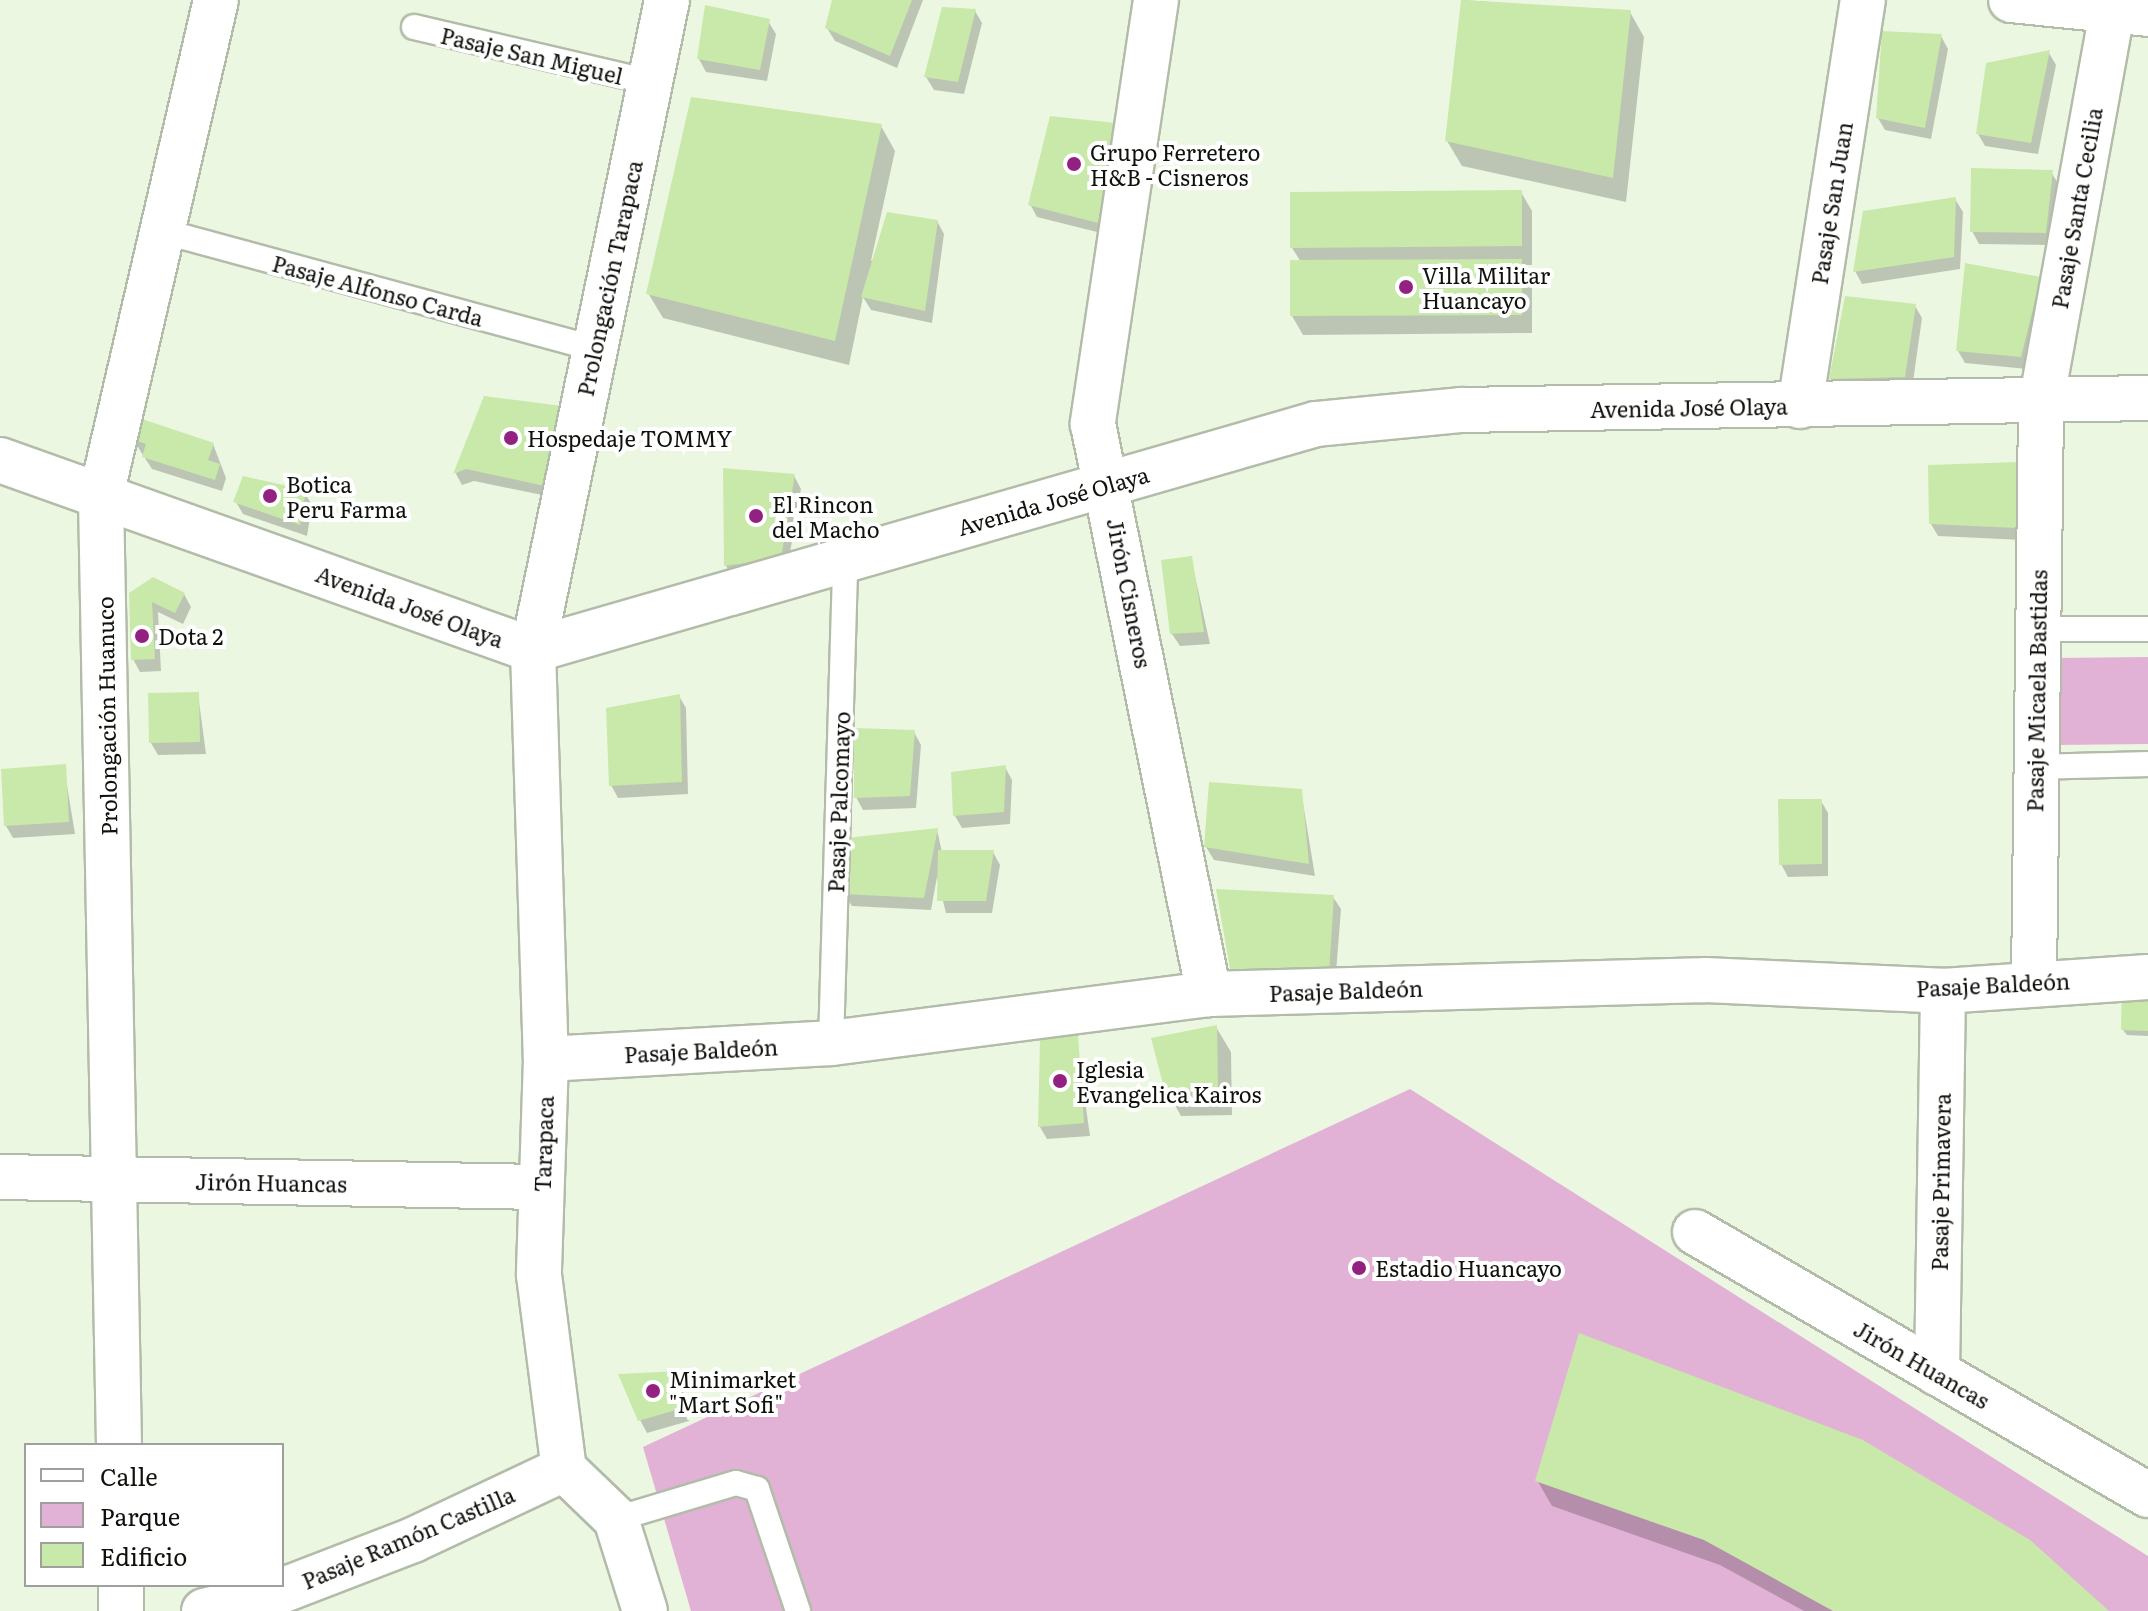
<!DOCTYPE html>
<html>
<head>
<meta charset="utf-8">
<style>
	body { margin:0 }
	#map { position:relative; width:2148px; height:1611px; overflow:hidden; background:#ecf7e2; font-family:Literata,serif }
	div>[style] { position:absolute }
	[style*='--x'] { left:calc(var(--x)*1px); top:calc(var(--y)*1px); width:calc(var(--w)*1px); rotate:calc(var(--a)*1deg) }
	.green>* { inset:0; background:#e1b2d5 }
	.shadow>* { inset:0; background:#0003 }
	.building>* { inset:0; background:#c8e9a9 }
	.roads { filter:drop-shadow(2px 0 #b2bca8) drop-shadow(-2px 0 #b2bca8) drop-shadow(0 2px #b2bca8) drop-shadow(0 -2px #b2bca8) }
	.service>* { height:24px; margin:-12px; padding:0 12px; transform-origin:12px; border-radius:12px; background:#fff }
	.minor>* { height:44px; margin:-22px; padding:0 22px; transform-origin:22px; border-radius:22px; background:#fff }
	.tertiary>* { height:44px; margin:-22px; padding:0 22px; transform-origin:22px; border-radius:22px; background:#fff }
	.dots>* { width:22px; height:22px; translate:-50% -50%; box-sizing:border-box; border:4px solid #fff; border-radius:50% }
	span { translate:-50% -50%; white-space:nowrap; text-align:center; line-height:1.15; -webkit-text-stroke:8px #fff; paint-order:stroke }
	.street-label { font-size:22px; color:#0e120b }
	.poi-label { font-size:22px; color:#0e120b }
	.left { translate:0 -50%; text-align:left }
	.legend { position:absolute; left:24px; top:1443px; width:260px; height:144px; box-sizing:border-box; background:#fff; border:2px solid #9fa09d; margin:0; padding:10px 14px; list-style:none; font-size:24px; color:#0e120b }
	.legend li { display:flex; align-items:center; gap:16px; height:40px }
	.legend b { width:40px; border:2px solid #9fa09d }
</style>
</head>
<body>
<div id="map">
	<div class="green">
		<i style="clip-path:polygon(2148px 657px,2148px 744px,2056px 745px,2055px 658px)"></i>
		<i style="clip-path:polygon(1410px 1089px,2148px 1556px,2148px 1611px,691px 1611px,643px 1447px)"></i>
	</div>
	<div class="shadow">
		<i style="clip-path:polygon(834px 0,923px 0,897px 68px,835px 41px,827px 28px)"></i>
		<i style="clip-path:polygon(1463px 0,1630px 12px,1644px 37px,1626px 202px,1462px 166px,1447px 141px)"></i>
		<i style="clip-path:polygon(975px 11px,982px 23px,964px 94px,934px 90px,926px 77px)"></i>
		<i style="clip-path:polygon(768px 21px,776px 34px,767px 81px,706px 72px,699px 59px)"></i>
		<i style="clip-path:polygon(1941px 36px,1948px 49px,1931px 139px,1885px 130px,1878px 118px)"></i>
		<i style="clip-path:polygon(2049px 53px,2056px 65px,2038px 154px,1985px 146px,1978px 134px)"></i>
		<i style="clip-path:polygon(1051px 119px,1109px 235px,1037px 217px,1030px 204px)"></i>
		<i style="clip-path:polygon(881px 126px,895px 151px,871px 261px,937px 221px,944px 234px,932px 323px,871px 310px,863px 297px,849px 365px,663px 318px,648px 293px)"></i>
		<i style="clip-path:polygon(2051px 172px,2059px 185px,2052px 245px,1979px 244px,1972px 231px)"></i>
		<i style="clip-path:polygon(1521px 192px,1532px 211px,1532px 265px,1524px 265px,1532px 280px,1532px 333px,1303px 335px,1292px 316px,1301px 262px,1292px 248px)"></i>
		<i style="clip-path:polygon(1955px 199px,1963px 212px,1960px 269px,1862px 284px,1855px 271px)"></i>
		<i style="clip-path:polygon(2039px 279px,2046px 291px,2027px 369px,1965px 363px,1958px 351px)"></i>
		<i style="clip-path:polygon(1915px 306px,1922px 318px,1912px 389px,1839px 391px,1831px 378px)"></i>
		<i style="clip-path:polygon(486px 398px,560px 408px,552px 497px,474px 481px,462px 485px,456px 474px)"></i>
		<i style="clip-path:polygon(132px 438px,213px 444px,226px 478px,222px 491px,152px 469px)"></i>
		<i style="clip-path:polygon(725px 470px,794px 476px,801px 489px,787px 570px,734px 578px,726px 566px)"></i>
		<i style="clip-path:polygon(2025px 476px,2023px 540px,1938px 536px,1931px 524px)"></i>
		<i style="clip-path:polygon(304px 492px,312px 505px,307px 536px,243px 514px,236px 502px)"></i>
		<i style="clip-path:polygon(1191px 558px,1210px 644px,1180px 646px,1172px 634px)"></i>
		<i style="clip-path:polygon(184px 594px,191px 607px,183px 624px,158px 612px,161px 671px,140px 672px,133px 659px,131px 595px)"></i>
		<i style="clip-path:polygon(198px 694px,206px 754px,158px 755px,151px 743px)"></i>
		<i style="clip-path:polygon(679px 696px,686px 708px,688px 794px,618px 798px,611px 785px)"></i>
		<i style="clip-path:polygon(914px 732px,921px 745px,916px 808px,863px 810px,856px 797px)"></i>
		<i style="clip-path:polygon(64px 767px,75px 834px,13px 838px,6px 826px)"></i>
		<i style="clip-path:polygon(1005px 767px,1012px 780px,1010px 824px,962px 828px,955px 816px)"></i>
		<i style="clip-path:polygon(1301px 791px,1315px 876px,1214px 860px,1206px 847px)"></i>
		<i style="clip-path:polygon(1821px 801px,1828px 813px,1828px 876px,1788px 877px,1781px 864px)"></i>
		<i style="clip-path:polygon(937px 830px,942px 852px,993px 852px,1000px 865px,992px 913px,946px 913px,937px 877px,931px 910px,852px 906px,844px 894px)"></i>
		<i style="clip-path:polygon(1333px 897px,1341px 909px,1335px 986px,1240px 986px)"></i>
		<i style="clip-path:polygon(2148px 981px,2148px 1036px,2127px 1035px,2123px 1030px)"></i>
		<i style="clip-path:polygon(1216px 1027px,1231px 1052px,1232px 1115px,1181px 1116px,1167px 1091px)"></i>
		<i style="clip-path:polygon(1076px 1037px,1090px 1136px,1047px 1139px,1040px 1127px)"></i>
		<i style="clip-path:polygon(679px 1373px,689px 1421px,647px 1433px,640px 1420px)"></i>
		<i style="clip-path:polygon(1537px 1480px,2106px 1611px,1804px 1611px,1720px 1565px,1552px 1506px)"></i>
	</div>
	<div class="building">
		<i style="clip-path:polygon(832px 0,912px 0,890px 56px,825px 28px)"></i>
		<i style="clip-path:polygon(1461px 0,1631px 10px,1613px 178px,1445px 141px)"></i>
		<i style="clip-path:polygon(705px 5px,770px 19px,760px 70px,697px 59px)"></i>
		<i style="clip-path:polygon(942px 7px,976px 9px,958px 82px,924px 77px)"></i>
		<i style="clip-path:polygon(1882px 31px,1942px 34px,1925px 128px,1876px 118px)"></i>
		<i style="clip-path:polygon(2050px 50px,2031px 143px,1976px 134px,1986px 63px)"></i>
		<i style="clip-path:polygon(691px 97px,882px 124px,835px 341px,646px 294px)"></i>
		<i style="clip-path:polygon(1050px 116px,1116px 123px,1102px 224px,1028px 205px)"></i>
		<i style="clip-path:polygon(1971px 168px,2053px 170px,2046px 233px,1970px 232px)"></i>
		<i style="clip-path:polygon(1522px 190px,1522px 246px,1290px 248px,1290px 192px)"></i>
		<i style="clip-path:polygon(1956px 197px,1954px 257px,1853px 272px,1863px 211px)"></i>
		<i style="clip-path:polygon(887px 212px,938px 220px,925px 311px,861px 297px)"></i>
		<i style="clip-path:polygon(1522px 259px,1522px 315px,1290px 316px,1290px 260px)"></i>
		<i style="clip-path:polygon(1965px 263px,2041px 277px,2021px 357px,1956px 351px)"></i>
		<i style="clip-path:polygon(1845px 296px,1916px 304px,1905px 377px,1829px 379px)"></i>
		<i style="clip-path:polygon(484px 396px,561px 406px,545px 486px,466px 469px,453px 474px)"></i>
		<i style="clip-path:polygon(136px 417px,214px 443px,208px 460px,220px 464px,215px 480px,142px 457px,146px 444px,129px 438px)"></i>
		<i style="clip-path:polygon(2019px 462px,2017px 528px,1929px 524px,1928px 465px)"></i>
		<i style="clip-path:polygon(723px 468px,795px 474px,781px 558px,724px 566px)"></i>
		<i style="clip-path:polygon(243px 476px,306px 490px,300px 525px,233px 502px)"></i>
		<i style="clip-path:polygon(1192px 556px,1204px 632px,1170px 634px,1161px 560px)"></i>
		<i style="clip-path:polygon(153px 577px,185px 593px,175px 613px,152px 602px,155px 659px,131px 660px,129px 593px)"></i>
		<i style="clip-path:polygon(199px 692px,200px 742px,149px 743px,148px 693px)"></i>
		<i style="clip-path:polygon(680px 694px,682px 782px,609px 786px,606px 708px)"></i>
		<i style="clip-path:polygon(854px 728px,915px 730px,910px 796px,854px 798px)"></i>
		<i style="clip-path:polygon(66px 764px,69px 822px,4px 826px,1px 769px)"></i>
		<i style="clip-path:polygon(1006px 765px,1004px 812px,953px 816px,951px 772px)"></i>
		<i style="clip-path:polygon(1209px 782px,1302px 789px,1309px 864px,1204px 847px)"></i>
		<i style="clip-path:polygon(1778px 799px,1822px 799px,1822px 864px,1779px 865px)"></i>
		<i style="clip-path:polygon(938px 828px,924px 898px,842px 894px,846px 838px)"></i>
		<i style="clip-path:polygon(938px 850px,994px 850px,986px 901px,937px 901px)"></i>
		<i style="clip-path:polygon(1216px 889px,1334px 895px,1329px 974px,1231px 974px)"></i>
		<i style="clip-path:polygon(2122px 978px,2148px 979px,2148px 1031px,2121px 1030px)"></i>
		<i style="clip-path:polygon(1217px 1025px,1218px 1091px,1165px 1092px,1151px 1038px)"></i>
		<i style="clip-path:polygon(1078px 1034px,1084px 1123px,1038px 1127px,1040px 1039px)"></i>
		<i style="clip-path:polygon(1579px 1333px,1863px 1440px,2030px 1540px,2109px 1611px,1833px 1611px,1704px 1540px,1535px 1481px)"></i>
		<i style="clip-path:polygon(680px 1371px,683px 1408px,638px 1421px,618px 1374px)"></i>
	</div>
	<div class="roads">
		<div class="service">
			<i style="--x:414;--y:27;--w:242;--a:13.1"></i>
			<i style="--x:162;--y:231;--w:449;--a:15.2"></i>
			<i style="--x:2036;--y:629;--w:112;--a:0"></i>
			<i style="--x:2034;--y:767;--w:114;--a:-1.5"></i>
			<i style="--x:831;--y:1043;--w:483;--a:-88.3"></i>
			<i style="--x:616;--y:1519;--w:125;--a:-16.7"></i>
			<i style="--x:736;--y:1483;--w:22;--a:16"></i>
			<i style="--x:757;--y:1489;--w:129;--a:71.4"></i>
		</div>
		<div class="minor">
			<i style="--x:1156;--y:0;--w:429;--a:98.5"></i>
			<i style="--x:1093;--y:424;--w:582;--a:78.5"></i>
			<i style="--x:2011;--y:0;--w:138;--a:5.8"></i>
			<i style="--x:1800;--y:406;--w:411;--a:-81.2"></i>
			<i style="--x:533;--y:650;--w:664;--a:-78.35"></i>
			<i style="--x:2034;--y:980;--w:577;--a:-89.3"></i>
			<i style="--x:2041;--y:403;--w:395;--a:-79.7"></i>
			<i style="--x:546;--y:1059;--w:285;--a:-3.2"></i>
			<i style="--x:831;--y:1043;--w:381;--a:-7.4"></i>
			<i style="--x:1209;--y:994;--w:496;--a:-1.6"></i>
			<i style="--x:1705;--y:980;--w:238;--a:2.6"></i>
			<i style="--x:1943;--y:991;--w:205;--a:-3.9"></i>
			<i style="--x:0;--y:1177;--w:541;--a:1.06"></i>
			<i style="--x:1695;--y:1232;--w:524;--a:30.14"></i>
			<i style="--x:1937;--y:1373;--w:382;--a:-89.1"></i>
			<i style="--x:119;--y:1445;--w:949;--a:-91.09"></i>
			<i style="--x:101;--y:496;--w:509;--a:-76.95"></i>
			<i style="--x:121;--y:1585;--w:26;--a:90"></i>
			<i style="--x:204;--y:1611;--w:66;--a:-13.2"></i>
			<i style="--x:268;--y:1596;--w:155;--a:-21.1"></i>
			<i style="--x:413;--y:1540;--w:167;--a:-25.2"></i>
		</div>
		<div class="tertiary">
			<i style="--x:0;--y:460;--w:566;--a:19.62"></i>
			<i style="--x:533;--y:650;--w:815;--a:-16.1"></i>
			<i style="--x:1316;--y:424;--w:146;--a:-5.5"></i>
			<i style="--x:1461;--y:410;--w:687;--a:-1"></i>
			<i style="--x:533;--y:650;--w:409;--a:88.2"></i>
			<i style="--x:546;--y:1059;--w:216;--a:91.9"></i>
			<i style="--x:539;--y:1275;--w:196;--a:82.7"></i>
			<i style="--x:564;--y:1469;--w:72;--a:43.9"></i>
			<i style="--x:616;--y:1519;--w:96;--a:72.5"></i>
		</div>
	</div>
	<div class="dots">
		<i style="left:1074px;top:164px;background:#932181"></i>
		<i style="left:1406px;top:287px;background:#932181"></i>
		<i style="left:511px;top:438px;background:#932181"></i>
		<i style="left:270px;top:496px;background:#932181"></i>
		<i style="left:756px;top:516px;background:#932181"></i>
		<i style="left:142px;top:636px;background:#932181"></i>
		<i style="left:1060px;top:1081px;background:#932181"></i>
		<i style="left:1359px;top:1268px;background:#932181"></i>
		<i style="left:653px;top:1391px;background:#932181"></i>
	</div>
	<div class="street-label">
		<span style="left:532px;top:55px;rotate:13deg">Pasaje San Miguel</span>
		<span style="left:1831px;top:203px;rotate:-81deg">Pasaje San Juan</span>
		<span style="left:2076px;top:208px;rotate:-80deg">Pasaje Santa Cecilia</span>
		<span style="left:609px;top:278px;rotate:-78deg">Prolongación Tarapaca</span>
		<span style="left:378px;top:290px;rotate:15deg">Pasaje Alfonso Carda</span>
		<span style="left:1689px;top:407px;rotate:-1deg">Avenida José Olaya</span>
		<span style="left:1053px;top:500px;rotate:-16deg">Avenida José Olaya</span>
		<span style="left:1130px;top:593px;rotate:79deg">Jirón Cisneros</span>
		<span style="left:410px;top:606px;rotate:20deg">Avenida José Olaya</span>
		<span style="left:2036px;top:691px;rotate:-89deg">Pasaje Micaela Bastidas</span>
		<span style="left:106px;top:716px;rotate:-91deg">Prolongación Huanuco</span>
		<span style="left:838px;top:802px;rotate:-88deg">Pasaje Palcomayo</span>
		<span style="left:1993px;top:984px;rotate:-3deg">Pasaje Baldeón</span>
		<span style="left:1346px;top:990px;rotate:-2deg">Pasaje Baldeón</span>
		<span style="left:701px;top:1050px;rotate:-3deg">Pasaje Baldeón</span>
		<span style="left:543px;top:1144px;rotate:-88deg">Tarapaca</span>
		<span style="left:271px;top:1182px;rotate:1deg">Jirón Huancas</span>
		<span style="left:1940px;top:1182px;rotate:-89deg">Pasaje Primavera</span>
		<span style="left:1922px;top:1364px;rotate:30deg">Jirón Huancas</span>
		<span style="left:408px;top:1537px;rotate:-23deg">Pasaje Ramón Castilla</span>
	</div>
	<div class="poi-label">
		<span class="left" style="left:1090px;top:164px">Grupo Ferretero<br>H&amp;B - Cisneros</span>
		<span class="left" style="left:1422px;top:287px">Villa Militar<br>Huancayo</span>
		<span class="left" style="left:527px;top:438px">Hospedaje TOMMY</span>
		<span class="left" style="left:286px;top:496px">Botica<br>Peru Farma</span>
		<span class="left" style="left:772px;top:516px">El Rincon<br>del Macho</span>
		<span class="left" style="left:158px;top:636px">Dota 2</span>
		<span class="left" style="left:1076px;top:1081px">Iglesia<br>Evangelica Kairos</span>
		<span class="left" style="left:1375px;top:1268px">Estadio Huancayo</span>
		<span class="left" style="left:669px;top:1391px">Minimarket<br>"Mart Sofi"</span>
	</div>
	<ul class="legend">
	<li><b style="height:10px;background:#fff"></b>Calle</li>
	<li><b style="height:22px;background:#e1b2d5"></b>Parque</li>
	<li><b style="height:22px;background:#c8e9a9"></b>Edificio</li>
	</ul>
</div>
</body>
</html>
